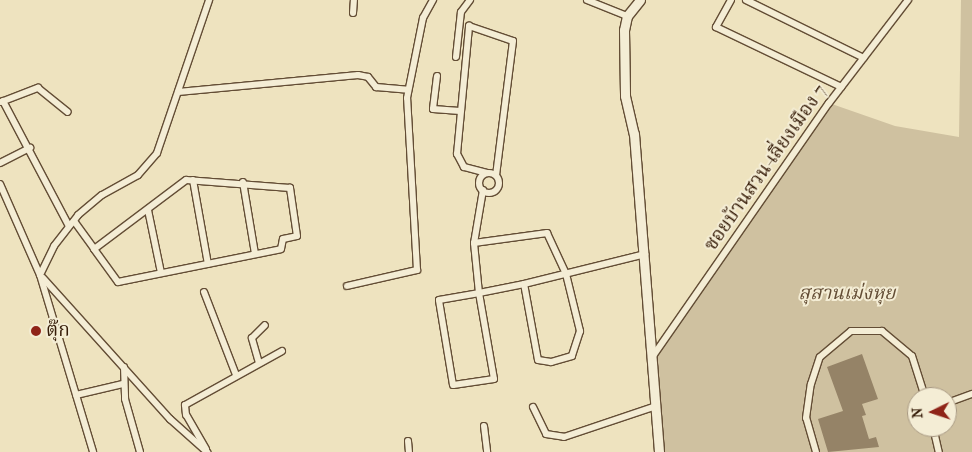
<!DOCTYPE html>
<html>
<head>
<meta charset="utf-8">
<style>
	body { margin:0 }
	#map { position:relative; width:972px; height:452px; overflow:hidden; background:#eee3bf; font-family:"IM FELL French Canon","Noto Serif Thai",serif }
	div>[style] { position:absolute }
	[style*='--x'] { left:calc(var(--x)*1px); top:calc(var(--y)*1px); width:calc(var(--w)*1px); rotate:calc(var(--a)*1deg) }
	.green>* { inset:0; background:#cfc1a0 }
	.building>* { inset:0; background:#958367 }
	.roads { filter:drop-shadow(1px 0 #634d35) drop-shadow(-1px 0 #634d35) drop-shadow(0 1px #634d35) drop-shadow(0 -1px #634d35) }
	.street>* { height:6px; margin:-3px; padding:0 3px; transform-origin:3px; border-radius:3px; background:#f4edd5 }
	.street>.ring { margin:-3px; padding:0; box-sizing:content-box; background:none; border:6px solid #f4edd5; border-radius:50% }
	.secondary>* { height:9px; margin:-4.5px; padding:0 4.5px; transform-origin:4.5px; border-radius:4.5px; background:#f4edd5 }
	.dots>* { width:14px; height:14px; translate:-50% -50%; box-sizing:border-box; border:2px solid #f4edd5; border-radius:50% }
	span { translate:-50% -50%; white-space:nowrap; text-align:center; line-height:1.15; -webkit-text-stroke:4px #f4edd5; paint-order:stroke }
	.street-label { font-size:19px; color:#351b07 }
	.park-label { font-size:19px; color:#634d35; font-style:italic }
	.poi-label { font-size:19px; color:#351b07 }
	.left { translate:0 -50%; text-align:left }
	.north { position:absolute; left:907px; top:387px; width:50px; height:50px; box-sizing:border-box; background:#f4edd5; border:1px solid #a89983; border-radius:50%; rotate:266deg; font-size:14px; font-weight:700; line-height:20px; text-align:center; color:#351b07 }
	.north::after { content:''; display:block; margin:auto; width:18px; height:22px; background:#8f2418; clip-path:polygon(50% 0,100% 100%,50% 72%,0 100%) }
</style>
</head>
<body>
<div id="map">
	<div class="green">
		<i style="clip-path:polygon(evenodd,961px 0,972px 0,972px 452px,659px 452px,653px 356px,829px 103px,895px 126px,959px 137px,961px 0,917px 397px,947px 397px,947px 427px,917px 427px,917px 397px)"></i>
	</div>
	<div class="building">
		<i style="clip-path:polygon(862px 354px,878px 399px,862px 404px,866px 415px,862px 416px,869px 439px,876px 437px,879px 447px,828px 452px,818px 419px,843px 411px,827px 367px)"></i>
	</div>
	<div class="roads">
		<div class="street">
			<i style="--x:587;--y:0;--w:43;--a:21.8"></i>
			<i style="--x:731;--y:0;--w:31;--a:119"></i>
			<i style="--x:716;--y:27;--w:139;--a:25.6"></i>
			<i style="--x:746;--y:0;--w:131;--a:26.2"></i>
			<i style="--x:353;--y:13;--w:13;--a:-86"></i>
			<i style="--x:456;--y:57;--w:45;--a:-83.7"></i>
			<i style="--x:461;--y:12;--w:15;--a:-53"></i>
			<i style="--x:437;--y:76;--w:33;--a:97"></i>
			<i style="--x:433;--y:109;--w:27;--a:4"></i>
			<i style="--x:178;--y:92;--w:181;--a:-5.4"></i>
			<i style="--x:358;--y:75;--w:10;--a:11"></i>
			<i style="--x:368;--y:77;--w:13;--a:51"></i>
			<i style="--x:376;--y:87;--w:32;--a:5"></i>
			<i style="--x:3;--y:101;--w:141;--a:62.2"></i>
			<i style="--x:1;--y:102;--w:40;--a:-21"></i>
			<i style="--x:38;--y:88;--w:38;--a:39"></i>
			<i style="--x:0;--y:163;--w:34;--a:-27"></i>
			<i style="--x:487;--y:173;--w:24;--a:-165"></i>
			<i style="--x:464;--y:167;--w:15;--a:-118"></i>
			<i style="--x:457;--y:154;--w:129;--a:-84.6"></i>
			<i style="--x:469;--y:26;--w:46;--a:18.8"></i>
			<i style="--x:513;--y:41;--w:135;--a:97.2"></i>
			<i class="ring" style="left:479px;top:173px;width:14px;height:14px"></i>
			<i style="--x:193;--y:180;--w:85;--a:79.9"></i>
			<i style="--x:243;--y:182;--w:73;--a:80.5"></i>
			<i style="--x:0;--y:184;--w:99;--a:66.3"></i>
			<i style="--x:40;--y:275;--w:185;--a:73.3"></i>
			<i style="--x:483;--y:190;--w:54;--a:99.6"></i>
			<i style="--x:474;--y:243;--w:50;--a:84.3"></i>
			<i style="--x:479;--y:293;--w:87;--a:80.1"></i>
			<i style="--x:494;--y:379;--w:41;--a:171.7"></i>
			<i style="--x:453;--y:385;--w:86;--a:-99.4"></i>
			<i style="--x:439;--y:300;--w:41;--a:-9.9"></i>
			<i style="--x:479;--y:293;--w:46;--a:-11.3"></i>
			<i style="--x:524;--y:284;--w:125;--a:-13.9"></i>
			<i style="--x:148;--y:210;--w:64;--a:78.3"></i>
			<i style="--x:74;--y:221;--w:34;--a:54"></i>
			<i style="--x:94;--y:249;--w:41;--a:54"></i>
			<i style="--x:118;--y:282;--w:166;--a:-11.4"></i>
			<i style="--x:281;--y:249;--w:10;--a:-79"></i>
			<i style="--x:283;--y:239;--w:14;--a:-12"></i>
			<i style="--x:297;--y:236;--w:49;--a:-98.3"></i>
			<i style="--x:290;--y:188;--w:104;--a:-175.6"></i>
			<i style="--x:186;--y:180;--w:115;--a:143.1"></i>
			<i style="--x:474;--y:243;--w:74;--a:-7.8"></i>
			<i style="--x:547;--y:233;--w:45;--a:65.1"></i>
			<i style="--x:566;--y:274;--w:59;--a:76.2"></i>
			<i style="--x:580;--y:331;--w:26;--a:108"></i>
			<i style="--x:572;--y:356;--w:22;--a:164"></i>
			<i style="--x:551;--y:362;--w:13;--a:-171"></i>
			<i style="--x:538;--y:360;--w:77;--a:-100.4"></i>
			<i style="--x:40;--y:275;--w:32;--a:-64"></i>
			<i style="--x:54;--y:246;--w:39;--a:-52"></i>
			<i style="--x:78;--y:215;--w:31;--a:-40"></i>
			<i style="--x:102;--y:195;--w:41;--a:-29.1"></i>
			<i style="--x:138;--y:175;--w:29;--a:-49"></i>
			<i style="--x:157;--y:153;--w:162;--a:-71.2"></i>
			<i style="--x:43;--y:278;--w:190;--a:48"></i>
			<i style="--x:170;--y:419;--w:50;--a:41.7"></i>
			<i style="--x:347;--y:286;--w:72;--a:-12.9"></i>
			<i style="--x:417;--y:270;--w:172;--a:-93.3"></i>
			<i style="--x:407;--y:98;--w:82;--a:-78.7"></i>
			<i style="--x:423;--y:18;--w:21;--a:-61"></i>
			<i style="--x:204;--y:292;--w:89;--a:68.9"></i>
			<i style="--x:653;--y:356;--w:308;--a:-55.2"></i>
			<i style="--x:829;--y:103;--w:130;--a:-52.5"></i>
			<i style="--x:259;--y:363;--w:26;--a:-106"></i>
			<i style="--x:252;--y:338;--w:18;--a:-45"></i>
			<i style="--x:124;--y:367;--w:32;--a:88"></i>
			<i style="--x:125;--y:399;--w:55;--a:74.2"></i>
			<i style="--x:76;--y:395;--w:48;--a:-13.2"></i>
			<i style="--x:947;--y:403;--w:27;--a:-20"></i>
			<i style="--x:533;--y:407;--w:30;--a:64"></i>
			<i style="--x:546;--y:434;--w:18;--a:9"></i>
			<i style="--x:564;--y:437;--w:97;--a:-18.6"></i>
			<i style="--x:484;--y:426;--w:26;--a:83"></i>
			<i style="--x:933;--y:427;--w:26;--a:77"></i>
			<i style="--x:408;--y:441;--w:11;--a:85"></i>
			<i style="--x:206;--y:449;--w:39;--a:-120"></i>
			<i style="--x:186;--y:415;--w:10;--a:-96"></i>
			<i style="--x:185;--y:405;--w:111;--a:-29.1"></i>
			<i style="--x:816;--y:452;--w:35;--a:-106"></i>
			<i style="--x:806;--y:418;--w:34;--a:-82"></i>
			<i style="--x:811;--y:384;--w:28;--a:-72"></i>
			<i style="--x:820;--y:357;--w:40;--a:-40"></i>
			<i style="--x:851;--y:331;--w:31;--a:0"></i>
			<i style="--x:882;--y:331;--w:39;--a:40"></i>
			<i style="--x:912;--y:356;--w:43;--a:72.4"></i>
		</div>
		<div class="secondary">
			<i style="--x:640;--y:0;--w:21;--a:129"></i>
			<i style="--x:627;--y:16;--w:14;--a:102"></i>
			<i style="--x:624;--y:30;--w:66;--a:89.1"></i>
			<i style="--x:625;--y:96;--w:39;--a:77"></i>
			<i style="--x:634;--y:134;--w:319;--a:85.5"></i>
		</div>
	</div>
	<div class="dots">
		<i style="left:36px;top:331px;background:#8f2418"></i>
	</div>
	<div class="street-label">
		<span style="left:766px;top:168px;rotate:-55deg">ซอยบ้านสวน-เลี่ยงเมือง 7</span>
	</div>
	<div class="park-label">
		<span style="left:847px;top:294px">สุสานเม่งหุย</span>
	</div>
	<div class="poi-label">
		<span class="left" style="left:46px;top:331px">ตุ๊ก</span>
	</div>
	<div class="north">N</div>
</div>
</body>
</html>
